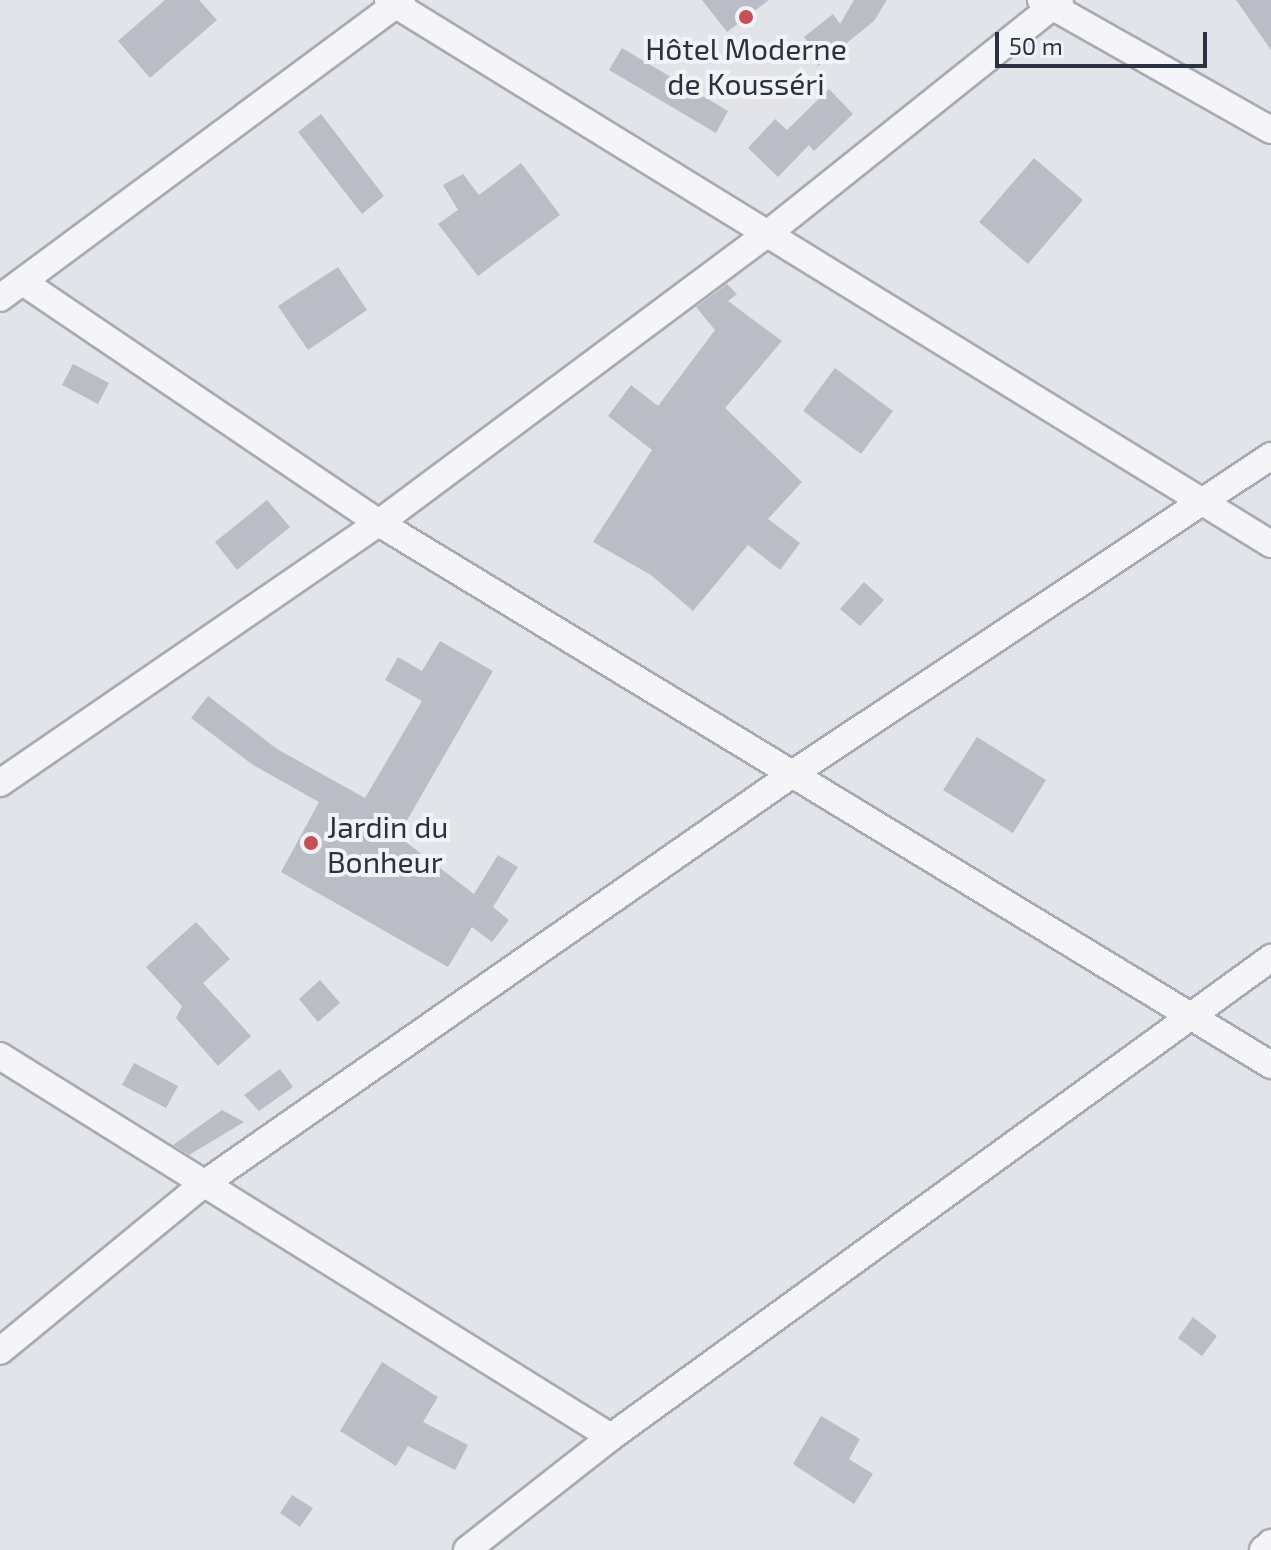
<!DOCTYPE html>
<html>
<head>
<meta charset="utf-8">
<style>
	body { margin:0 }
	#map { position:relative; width:1271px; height:1550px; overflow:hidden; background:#e2e4e9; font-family:"Exo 2",sans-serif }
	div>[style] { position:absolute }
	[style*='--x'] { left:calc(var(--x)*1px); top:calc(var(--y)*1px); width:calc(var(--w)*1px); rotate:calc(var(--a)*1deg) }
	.building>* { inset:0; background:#babdc6 }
	.roads { filter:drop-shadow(2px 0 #a7abb3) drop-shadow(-2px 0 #a7abb3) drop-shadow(0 2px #a7abb3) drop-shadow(0 -2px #a7abb3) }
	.street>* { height:26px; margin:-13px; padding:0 13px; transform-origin:13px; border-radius:13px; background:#f5f5f8 }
	.dots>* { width:22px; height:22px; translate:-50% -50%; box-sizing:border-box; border:4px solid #f2f3f7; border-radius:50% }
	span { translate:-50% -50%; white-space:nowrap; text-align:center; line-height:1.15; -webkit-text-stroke:8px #f2f3f7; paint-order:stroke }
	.poi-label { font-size:30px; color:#2b3140 }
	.left { translate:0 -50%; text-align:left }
	.scale { position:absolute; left:995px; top:32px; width:212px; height:36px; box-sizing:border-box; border:4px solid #2b3140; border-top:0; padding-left:10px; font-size:24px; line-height:28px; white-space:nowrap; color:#2b3140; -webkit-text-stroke:6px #f2f3f7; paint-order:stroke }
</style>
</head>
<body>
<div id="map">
	<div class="building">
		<i style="clip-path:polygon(165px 0,199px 0,217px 20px,150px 78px,118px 41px)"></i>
		<i style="clip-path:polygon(702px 0,769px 0,727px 32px)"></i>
		<i style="clip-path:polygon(854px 0,887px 0,874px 21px,817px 67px,820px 58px,804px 37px,833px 14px,840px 24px)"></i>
		<i style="clip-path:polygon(1236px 0,1271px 0,1271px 50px)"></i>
		<i style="clip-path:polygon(622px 48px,728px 111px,716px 133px,609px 70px)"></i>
		<i style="clip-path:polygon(829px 89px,853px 114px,814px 151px,809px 145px,778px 177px,748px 148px,775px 119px,787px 130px)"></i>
		<i style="clip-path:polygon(321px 114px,384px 196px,362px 214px,298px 132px)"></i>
		<i style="clip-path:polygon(1034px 158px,1083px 200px,1028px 264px,979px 222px)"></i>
		<i style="clip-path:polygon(521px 163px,560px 215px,478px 276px,438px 224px,458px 210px,443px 185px,463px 174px,479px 195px)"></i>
		<i style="clip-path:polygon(338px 267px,367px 310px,308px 350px,278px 306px)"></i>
		<i style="clip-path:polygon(727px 284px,737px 294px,728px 301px,782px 341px,725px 408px,802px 482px,768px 519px,800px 543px,780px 570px,748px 545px,693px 611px,651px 575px,593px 542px,652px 450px,608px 416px,631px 385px,658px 406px,715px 330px,696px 307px)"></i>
		<i style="clip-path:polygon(73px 364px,109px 383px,98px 404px,62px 385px)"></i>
		<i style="clip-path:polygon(835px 368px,893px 411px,861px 454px,803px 411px)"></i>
		<i style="clip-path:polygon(267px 500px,290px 527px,237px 570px,215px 542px)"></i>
		<i style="clip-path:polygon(864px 582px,884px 600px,860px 626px,840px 609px)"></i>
		<i style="clip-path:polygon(440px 641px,493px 671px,398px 836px,474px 894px,498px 855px,518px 867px,493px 907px,509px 920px,492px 942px,472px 927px,448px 967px,281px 872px,319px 802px,253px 765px,191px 718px,208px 696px,277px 749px,365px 798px,422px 701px,385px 680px,398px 657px,422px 671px)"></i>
		<i style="clip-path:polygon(977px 737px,1046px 780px,1013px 833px,943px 790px)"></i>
		<i style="clip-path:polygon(196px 922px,230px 959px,203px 983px,251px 1036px,218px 1066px,176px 1018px,182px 1006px,146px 967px)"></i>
		<i style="clip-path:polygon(320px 980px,340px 1003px,318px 1022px,299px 999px)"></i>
		<i style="clip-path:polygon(134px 1063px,178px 1086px,166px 1108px,122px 1085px)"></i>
		<i style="clip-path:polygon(280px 1069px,293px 1087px,259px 1111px,244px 1095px)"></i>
		<i style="clip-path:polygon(222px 1110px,244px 1122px,189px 1155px,173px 1145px)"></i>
		<i style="clip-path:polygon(1193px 1317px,1217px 1336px,1202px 1356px,1178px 1338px)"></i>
		<i style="clip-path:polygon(382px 1362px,438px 1397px,423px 1422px,468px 1445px,455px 1470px,408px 1446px,396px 1466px,340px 1431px)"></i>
		<i style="clip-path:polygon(821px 1416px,860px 1439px,849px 1459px,873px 1474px,854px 1504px,793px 1464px)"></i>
		<i style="clip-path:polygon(292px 1495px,313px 1508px,300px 1527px,280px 1513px)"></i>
	</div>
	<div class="roads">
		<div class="street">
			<i style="--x:388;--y:0;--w:1037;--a:31.64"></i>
			<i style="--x:1041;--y:0;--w:264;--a:29.5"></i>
			<i style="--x:23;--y:282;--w:430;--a:34.1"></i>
			<i style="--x:379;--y:523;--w:1044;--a:31.28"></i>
			<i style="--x:0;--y:298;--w:500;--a:-36.55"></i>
			<i style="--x:0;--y:783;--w:460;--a:-34.5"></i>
			<i style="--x:379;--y:523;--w:482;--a:-36.7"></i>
			<i style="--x:766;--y:235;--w:376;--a:-38.6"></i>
			<i style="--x:0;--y:1056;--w:720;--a:31.95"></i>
			<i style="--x:0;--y:1351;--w:260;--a:-39.4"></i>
			<i style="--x:201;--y:1186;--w:723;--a:-34.86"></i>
			<i style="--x:794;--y:773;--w:573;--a:-33.61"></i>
			<i style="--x:467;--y:1550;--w:183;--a:-38.1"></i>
			<i style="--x:611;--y:1437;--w:816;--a:-35.97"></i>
			<i style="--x:1263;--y:1550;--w:11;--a:-41"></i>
		</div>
	</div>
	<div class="dots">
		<i style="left:746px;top:17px;background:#c65058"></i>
		<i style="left:311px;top:843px;background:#c65058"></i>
	</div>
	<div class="poi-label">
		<span style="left:746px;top:65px">Hôtel Moderne<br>de Kousséri</span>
		<span class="left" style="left:327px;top:843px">Jardin du<br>Bonheur</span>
	</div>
	<div class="scale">50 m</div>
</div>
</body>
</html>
